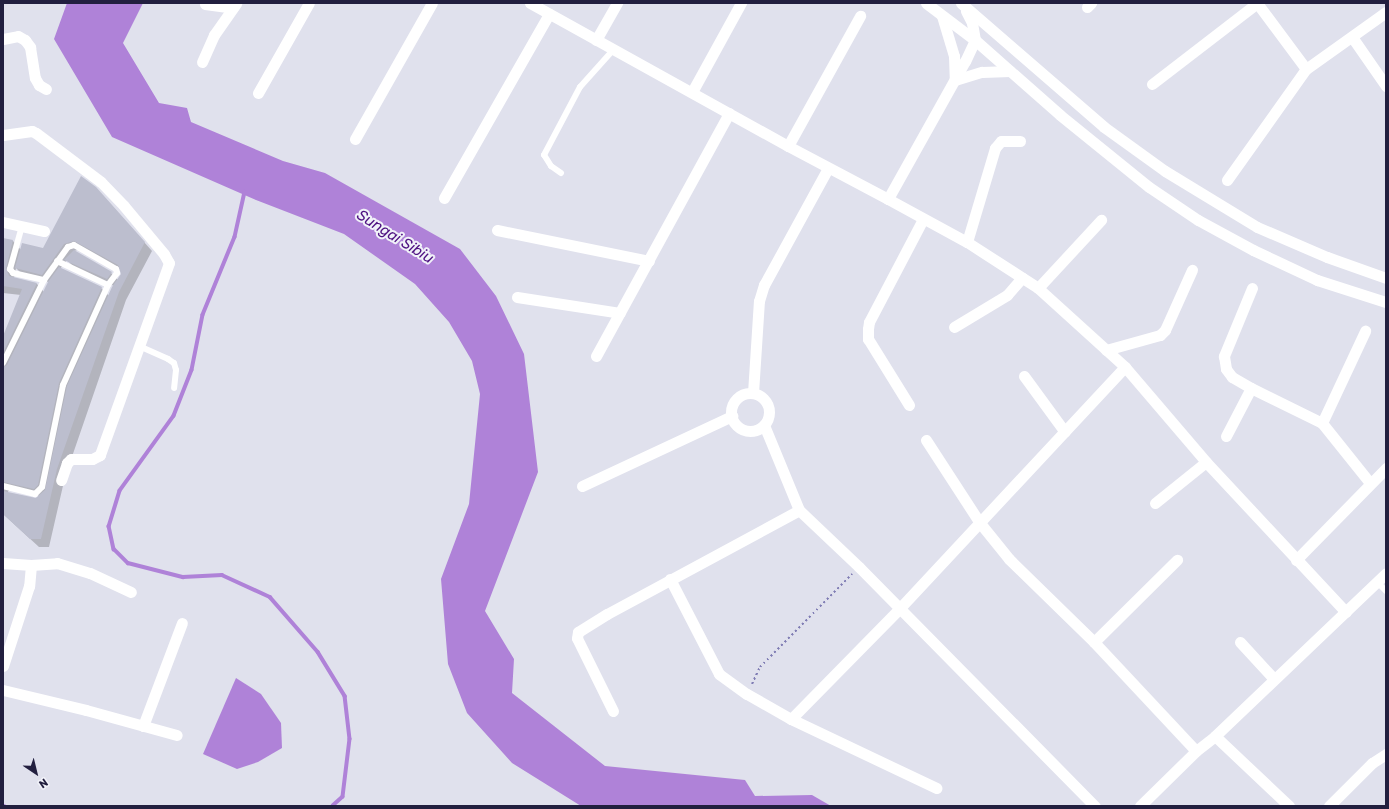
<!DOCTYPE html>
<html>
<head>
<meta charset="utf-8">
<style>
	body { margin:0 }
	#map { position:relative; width:1389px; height:809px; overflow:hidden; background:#e0e1ed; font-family:Rubik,sans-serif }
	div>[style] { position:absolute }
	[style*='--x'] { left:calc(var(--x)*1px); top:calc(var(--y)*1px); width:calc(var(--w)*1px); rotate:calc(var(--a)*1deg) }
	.water>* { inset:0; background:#af82d8 }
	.shadow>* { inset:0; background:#0003 }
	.stream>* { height:3.5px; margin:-1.75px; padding:0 1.75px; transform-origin:1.75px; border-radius:1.75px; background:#af82d8 }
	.building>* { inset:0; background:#bcbece }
	.path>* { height:2px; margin-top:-1px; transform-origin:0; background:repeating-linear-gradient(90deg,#807db4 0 2px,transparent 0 5px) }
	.service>* { height:6px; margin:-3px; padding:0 3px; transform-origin:3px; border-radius:3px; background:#fff }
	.minor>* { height:11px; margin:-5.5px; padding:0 5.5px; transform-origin:5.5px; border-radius:5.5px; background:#fff }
	.minor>.ring { margin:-5.5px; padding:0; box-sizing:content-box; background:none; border:11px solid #fff; border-radius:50% }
	.tertiary>* { height:11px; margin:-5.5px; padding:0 5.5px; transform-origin:5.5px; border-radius:5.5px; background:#fff }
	span { translate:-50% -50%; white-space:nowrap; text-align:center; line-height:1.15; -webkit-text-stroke:4px #f1f2f9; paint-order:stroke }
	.water-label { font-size:15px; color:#4f1282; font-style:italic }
	.frame { position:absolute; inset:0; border:4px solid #221f3f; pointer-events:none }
	.north { position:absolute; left:16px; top:753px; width:40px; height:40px; -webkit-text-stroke:3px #f1f2f9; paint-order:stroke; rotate:145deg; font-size:11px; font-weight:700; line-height:16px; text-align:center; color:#221f3f }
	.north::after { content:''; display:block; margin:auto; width:14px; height:18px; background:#221f3f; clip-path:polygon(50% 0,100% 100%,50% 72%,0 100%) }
</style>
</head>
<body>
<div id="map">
	<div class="water">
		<i style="clip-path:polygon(67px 3px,143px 3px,123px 43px,159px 103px,187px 108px,191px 122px,283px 161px,325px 173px,460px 249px,496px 296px,524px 354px,538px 472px,485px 611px,514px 659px,512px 693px,605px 766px,745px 780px,755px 796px,812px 795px,831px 806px,581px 806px,512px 763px,467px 713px,448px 664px,441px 579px,469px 504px,480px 394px,472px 361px,449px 322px,415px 284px,344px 234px,256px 200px,112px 137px,54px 39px)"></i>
		<i style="clip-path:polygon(236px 678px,261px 694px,281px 723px,282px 748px,258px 762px,237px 769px,203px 754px)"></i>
	</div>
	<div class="shadow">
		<i style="clip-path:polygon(evenodd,104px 197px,152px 251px,126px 300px,65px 477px,49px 547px,39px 547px,3px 514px,3px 338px,21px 295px,3px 293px,3px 239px,13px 241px,21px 250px,43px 249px,104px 197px,83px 248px,121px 269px,123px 274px,118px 280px,111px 273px,74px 251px,83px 248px,104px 197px,67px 260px,74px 267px,114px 286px,109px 296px,101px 288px,60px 269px,67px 260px,104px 197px,16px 268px,25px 277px,49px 282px,44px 292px,37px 284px,14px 278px,16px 268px,104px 197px,10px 489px,40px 496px,34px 499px,7px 493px,10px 489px)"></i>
	</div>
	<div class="stream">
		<i style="--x:245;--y:192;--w:46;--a:102.5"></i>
		<i style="--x:235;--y:237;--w:84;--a:112.3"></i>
		<i style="--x:203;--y:315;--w:56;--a:101.3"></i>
		<i style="--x:192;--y:370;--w:49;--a:111.4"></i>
		<i style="--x:174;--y:416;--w:92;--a:125.8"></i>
		<i style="--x:120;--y:491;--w:37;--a:107"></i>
		<i style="--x:109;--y:526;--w:24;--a:78"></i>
		<i style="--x:114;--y:549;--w:20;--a:45"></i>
		<i style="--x:128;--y:563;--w:57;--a:14.3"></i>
		<i style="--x:183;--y:577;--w:39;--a:-3"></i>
		<i style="--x:222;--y:575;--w:53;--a:24.6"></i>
		<i style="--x:270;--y:597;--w:73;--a:48.9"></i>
		<i style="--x:318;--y:652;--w:52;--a:58.5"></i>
		<i style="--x:345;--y:696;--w:43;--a:83.4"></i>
		<i style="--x:350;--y:739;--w:58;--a:96.9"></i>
		<i style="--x:343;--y:797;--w:13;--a:138"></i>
		<i style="--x:3;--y:806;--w:1;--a:0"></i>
	</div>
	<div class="building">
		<i style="clip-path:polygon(81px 176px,96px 187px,145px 242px,119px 292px,57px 469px,41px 539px,30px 539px,3px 514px,3px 491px,36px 498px,45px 490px,67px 386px,112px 287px,121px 274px,118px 265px,74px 241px,64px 244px,42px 275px,15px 268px,22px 243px,43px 248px)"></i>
		<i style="clip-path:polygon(3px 238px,13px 240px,6px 268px,9px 276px,37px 283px,3px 353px,3px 336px,22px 289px,3px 286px)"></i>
		<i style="clip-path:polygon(74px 250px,112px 272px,107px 279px,64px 260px)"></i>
		<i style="clip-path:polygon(59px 267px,102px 287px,59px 383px,38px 485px,34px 489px,3px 482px,3px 367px,7px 365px,48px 282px)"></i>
	</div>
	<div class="path">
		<i style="--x:752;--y:684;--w:19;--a:-65"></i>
		<i style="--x:760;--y:667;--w:131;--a:-45.3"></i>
	</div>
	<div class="service">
		<i style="--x:561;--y:173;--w:12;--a:-145"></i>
		<i style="--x:551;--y:166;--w:13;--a:-122"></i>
		<i style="--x:544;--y:155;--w:77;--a:-62.1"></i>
		<i style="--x:580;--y:87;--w:51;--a:-48.2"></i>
		<i style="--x:22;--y:226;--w:45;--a:105.6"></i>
		<i style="--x:10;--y:269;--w:5;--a:53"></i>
		<i style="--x:13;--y:273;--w:32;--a:13"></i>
		<i style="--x:57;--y:261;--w:56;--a:25.2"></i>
		<i style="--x:139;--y:346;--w:32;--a:24"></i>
		<i style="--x:168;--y:359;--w:7;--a:34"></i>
		<i style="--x:174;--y:363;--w:7;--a:74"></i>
		<i style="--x:176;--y:370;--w:18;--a:96"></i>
		<i style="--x:3;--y:363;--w:93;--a:-63.7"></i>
		<i style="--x:44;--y:280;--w:41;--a:-54"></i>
		<i style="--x:68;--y:247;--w:6;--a:-18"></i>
		<i style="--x:74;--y:245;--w:48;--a:29.7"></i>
		<i style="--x:116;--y:269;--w:4;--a:76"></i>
		<i style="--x:117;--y:273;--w:15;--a:127"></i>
		<i style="--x:108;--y:285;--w:110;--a:114.2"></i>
		<i style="--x:63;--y:385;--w:104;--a:101.6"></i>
		<i style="--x:42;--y:487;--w:10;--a:135"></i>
		<i style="--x:35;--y:494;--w:33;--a:-166"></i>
		<i style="--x:1377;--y:582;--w:13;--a:45"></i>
	</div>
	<div class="minor">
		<i style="--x:530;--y:3;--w:295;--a:29"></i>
		<i style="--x:788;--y:146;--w:113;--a:27.9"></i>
		<i style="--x:1257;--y:3;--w:82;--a:53.4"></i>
		<i style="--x:205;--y:4;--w:28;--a:8"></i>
		<i style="--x:1087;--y:7;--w:6;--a:-45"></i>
		<i style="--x:1352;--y:37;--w:60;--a:55.2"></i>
		<i style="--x:3;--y:39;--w:15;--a:-11"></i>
		<i style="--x:18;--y:36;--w:8;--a:30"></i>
		<i style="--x:25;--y:40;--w:9;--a:54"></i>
		<i style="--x:30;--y:47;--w:31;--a:81"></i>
		<i style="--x:35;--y:78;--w:8;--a:60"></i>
		<i style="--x:39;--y:85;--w:8;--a:30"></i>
		<i style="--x:596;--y:40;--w:43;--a:-60.4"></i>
		<i style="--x:975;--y:40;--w:23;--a:115"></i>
		<i style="--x:965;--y:61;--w:158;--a:119.2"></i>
		<i style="--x:888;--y:199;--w:90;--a:28.6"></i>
		<i style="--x:967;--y:242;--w:85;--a:32.9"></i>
		<i style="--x:1038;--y:288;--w:118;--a:42.2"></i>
		<i style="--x:1125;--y:367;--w:125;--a:49.5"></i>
		<i style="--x:1206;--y:462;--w:205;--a:47"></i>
		<i style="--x:202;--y:62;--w:30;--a:-66"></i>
		<i style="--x:214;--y:35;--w:39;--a:-55"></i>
		<i style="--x:1152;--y:84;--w:133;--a:-37.6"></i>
		<i style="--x:692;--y:92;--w:102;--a:-61.2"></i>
		<i style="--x:258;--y:93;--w:103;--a:-60.5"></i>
		<i style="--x:3;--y:135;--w:29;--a:-8"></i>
		<i style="--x:32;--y:131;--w:4;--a:27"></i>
		<i style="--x:36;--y:133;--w:81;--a:37"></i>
		<i style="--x:101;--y:182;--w:33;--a:46"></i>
		<i style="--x:124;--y:206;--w:62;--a:50.2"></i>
		<i style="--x:164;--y:254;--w:10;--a:61"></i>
		<i style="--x:169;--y:263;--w:204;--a:109.8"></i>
		<i style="--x:100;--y:455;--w:9;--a:153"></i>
		<i style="--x:92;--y:459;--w:21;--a:180"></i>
		<i style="--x:71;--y:459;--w:6;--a:135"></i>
		<i style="--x:67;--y:463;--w:18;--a:109"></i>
		<i style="--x:355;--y:139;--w:156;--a:-60.5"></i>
		<i style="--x:788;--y:146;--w:149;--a:-61"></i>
		<i style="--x:1227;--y:180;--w:136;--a:-54.6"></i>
		<i style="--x:1306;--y:69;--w:98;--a:-35.5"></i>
		<i style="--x:444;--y:198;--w:212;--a:-60.3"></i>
		<i style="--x:3;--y:222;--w:42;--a:12.4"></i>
		<i style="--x:497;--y:230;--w:155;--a:11.5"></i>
		<i style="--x:967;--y:242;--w:98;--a:-73.4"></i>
		<i style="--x:995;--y:148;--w:9;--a:-49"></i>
		<i style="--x:1001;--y:141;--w:19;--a:0"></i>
		<i style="--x:1038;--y:288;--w:93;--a:-47.2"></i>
		<i style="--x:1252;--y:288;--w:74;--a:112.4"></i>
		<i style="--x:1224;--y:356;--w:13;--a:81"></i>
		<i style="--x:1226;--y:369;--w:10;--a:53"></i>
		<i style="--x:1232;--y:377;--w:22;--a:30"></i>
		<i style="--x:1251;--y:388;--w:79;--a:26.2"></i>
		<i style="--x:1322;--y:423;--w:77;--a:51.3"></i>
		<i style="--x:517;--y:297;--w:104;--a:8.8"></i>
		<i style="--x:954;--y:327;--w:62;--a:-31.1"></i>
		<i style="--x:1007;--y:295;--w:23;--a:-49"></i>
		<i style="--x:1106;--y:350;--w:56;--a:-15.5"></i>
		<i style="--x:1160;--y:335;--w:7;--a:-45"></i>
		<i style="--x:1165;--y:330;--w:66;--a:-65.8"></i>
		<i style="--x:596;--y:356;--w:277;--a:-61.3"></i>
		<i style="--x:1024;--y:376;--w:69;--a:53.8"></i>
		<i style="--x:753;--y:393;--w:92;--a:-86.3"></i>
		<i style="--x:759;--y:301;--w:17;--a:-73"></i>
		<i style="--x:764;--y:285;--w:133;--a:-61.3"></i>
		<i class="ring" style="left:731px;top:393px;width:27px;height:27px"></i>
		<i style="--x:909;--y:405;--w:78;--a:-121.8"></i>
		<i style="--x:868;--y:339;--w:10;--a:-90"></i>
		<i style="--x:868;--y:329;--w:7;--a:-82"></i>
		<i style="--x:869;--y:322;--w:116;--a:-62.3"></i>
		<i style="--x:1322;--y:423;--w:102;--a:-64.9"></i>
		<i style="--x:764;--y:425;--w:92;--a:67.6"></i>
		<i style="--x:799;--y:510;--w:83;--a:43.5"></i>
		<i style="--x:859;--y:567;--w:336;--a:45.4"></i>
		<i style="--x:1226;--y:436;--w:54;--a:-62.5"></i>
		<i style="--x:926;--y:440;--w:99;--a:57"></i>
		<i style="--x:980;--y:523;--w:46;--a:51.1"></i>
		<i style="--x:1009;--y:559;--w:119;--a:44.3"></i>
		<i style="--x:1094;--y:642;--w:149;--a:46.9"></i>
		<i style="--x:582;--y:486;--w:166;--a:-25"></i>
		<i style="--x:1155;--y:503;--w:65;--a:-38.8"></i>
		<i style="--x:1296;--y:560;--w:129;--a:-45.6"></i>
		<i style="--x:3;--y:563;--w:28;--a:4"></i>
		<i style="--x:31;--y:565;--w:21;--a:95"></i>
		<i style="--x:29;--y:586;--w:84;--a:108"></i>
		<i style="--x:31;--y:565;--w:26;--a:-4"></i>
		<i style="--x:57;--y:563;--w:34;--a:17"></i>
		<i style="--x:90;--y:573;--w:45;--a:24.9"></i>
		<i style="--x:670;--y:579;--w:107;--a:62.7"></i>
		<i style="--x:719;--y:674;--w:34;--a:36"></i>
		<i style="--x:747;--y:694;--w:51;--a:29.6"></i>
		<i style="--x:791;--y:719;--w:161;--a:25.4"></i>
		<i style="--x:1094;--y:642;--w:117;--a:-44.7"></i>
		<i style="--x:1240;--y:642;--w:50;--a:47.4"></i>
		<i style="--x:3;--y:690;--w:85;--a:13.5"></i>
		<i style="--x:86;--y:710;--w:94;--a:15.4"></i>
		<i style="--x:613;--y:711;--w:81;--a:-116.3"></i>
		<i style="--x:577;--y:638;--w:6;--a:-81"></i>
		<i style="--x:578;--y:632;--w:34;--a:-32"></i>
		<i style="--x:607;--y:614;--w:218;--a:-28.4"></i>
		<i style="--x:791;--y:719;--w:154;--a:-45.5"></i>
		<i style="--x:899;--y:609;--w:331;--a:-47"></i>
		<i style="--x:143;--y:726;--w:110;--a:-69.3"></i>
		<i style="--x:1215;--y:736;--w:102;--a:43.4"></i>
		<i style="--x:1140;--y:806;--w:78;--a:-44.5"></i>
		<i style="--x:1196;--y:751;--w:24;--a:-38"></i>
		<i style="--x:1215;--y:736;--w:236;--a:-43.6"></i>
		<i style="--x:1329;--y:806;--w:61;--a:-45"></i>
		<i style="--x:1372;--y:763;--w:17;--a:-33"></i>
	</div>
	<div class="tertiary">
		<i style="--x:926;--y:3;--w:61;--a:37.1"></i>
		<i style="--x:975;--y:40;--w:113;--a:41.4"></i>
		<i style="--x:1060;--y:115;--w:114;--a:39"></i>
		<i style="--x:1149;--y:187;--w:59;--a:34"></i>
		<i style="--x:1198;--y:220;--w:63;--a:28.6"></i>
		<i style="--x:1253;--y:250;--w:71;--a:25.1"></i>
		<i style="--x:1317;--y:280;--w:72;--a:17.7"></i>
		<i style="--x:961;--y:3;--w:189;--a:40.9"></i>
		<i style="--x:1104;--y:127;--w:75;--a:35.8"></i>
		<i style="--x:1165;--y:171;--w:108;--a:31.3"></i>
		<i style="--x:1257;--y:227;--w:76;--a:23.2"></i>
		<i style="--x:1327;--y:257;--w:63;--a:19.6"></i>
		<i style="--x:966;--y:11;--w:13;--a:63"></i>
		<i style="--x:972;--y:23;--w:17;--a:80"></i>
		<i style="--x:942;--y:16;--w:42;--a:73.3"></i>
		<i style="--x:954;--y:56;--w:24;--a:88"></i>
		<i style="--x:955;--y:80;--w:28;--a:-17"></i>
		<i style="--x:982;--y:72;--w:28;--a:-2"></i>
	</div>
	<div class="water-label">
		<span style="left:395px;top:237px;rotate:32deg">Sungai Sibiu</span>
	</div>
	<div class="frame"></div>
	<div class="north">N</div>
</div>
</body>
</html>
